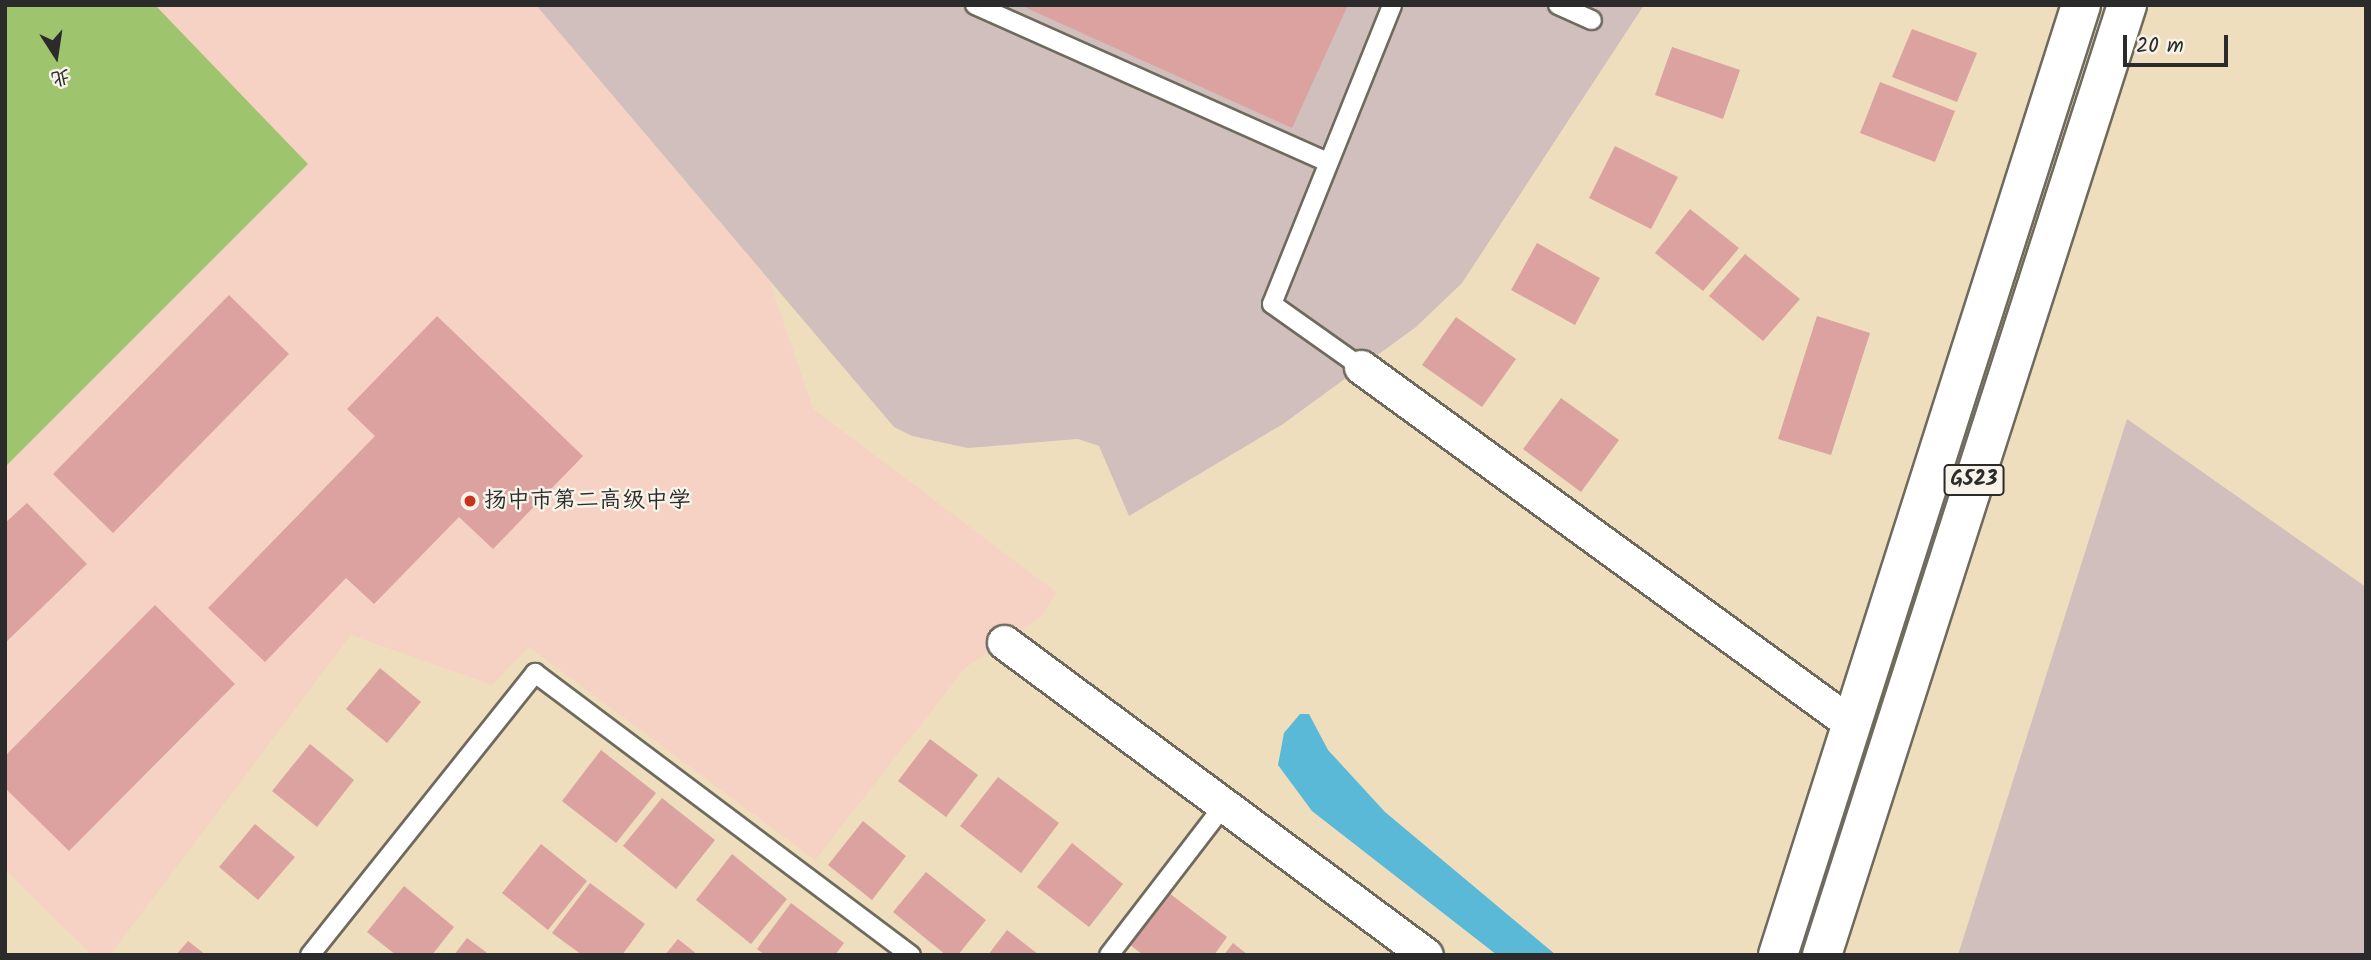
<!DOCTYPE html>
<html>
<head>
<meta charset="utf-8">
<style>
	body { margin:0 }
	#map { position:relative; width:2371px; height:960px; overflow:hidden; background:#eedebd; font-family:Kalam,"LXGW WenKai TC",sans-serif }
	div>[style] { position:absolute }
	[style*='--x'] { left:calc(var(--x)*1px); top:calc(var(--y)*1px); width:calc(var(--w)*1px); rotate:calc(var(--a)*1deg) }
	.built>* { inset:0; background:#f5d2c3 }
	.industrial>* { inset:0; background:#d1bfbd }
	.green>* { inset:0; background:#9fc46e }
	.water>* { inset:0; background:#59b9d7 }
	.building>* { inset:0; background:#dba29f }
	.roads { filter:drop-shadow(2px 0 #6f6a5e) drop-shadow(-2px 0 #6f6a5e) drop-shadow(0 2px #6f6a5e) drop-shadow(0 -2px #6f6a5e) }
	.lane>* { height:18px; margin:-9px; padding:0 9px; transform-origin:9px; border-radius:9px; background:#fff }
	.street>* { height:33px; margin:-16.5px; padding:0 16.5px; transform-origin:16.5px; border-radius:16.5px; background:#fff }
	.highway>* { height:38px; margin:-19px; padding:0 19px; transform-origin:19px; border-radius:19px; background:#fff }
	.dots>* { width:19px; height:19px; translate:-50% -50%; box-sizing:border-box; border:4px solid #f7f3e8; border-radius:50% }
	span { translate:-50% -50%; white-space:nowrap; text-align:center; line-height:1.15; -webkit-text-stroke:5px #f7f3e8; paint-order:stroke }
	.shield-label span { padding:2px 5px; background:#f7f3e8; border:2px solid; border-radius:5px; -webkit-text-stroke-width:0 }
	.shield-label { font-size:21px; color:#2b2b2b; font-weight:700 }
	.poi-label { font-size:23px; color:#2b2b2b }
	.left { translate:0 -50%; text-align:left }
	.frame { position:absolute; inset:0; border:7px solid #2b2b2b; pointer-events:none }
	.north { position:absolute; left:21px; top:21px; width:70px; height:70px; -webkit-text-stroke:5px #f7f3e8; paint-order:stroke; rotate:168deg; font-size:19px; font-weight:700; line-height:28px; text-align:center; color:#2b2b2b }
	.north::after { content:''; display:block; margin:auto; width:24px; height:32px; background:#2b2b2b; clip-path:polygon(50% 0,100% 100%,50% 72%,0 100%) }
	.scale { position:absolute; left:2123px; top:35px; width:105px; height:32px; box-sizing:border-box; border:4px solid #2b2b2b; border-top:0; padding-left:9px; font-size:21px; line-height:24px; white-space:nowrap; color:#2b2b2b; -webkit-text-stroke:5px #f7f3e8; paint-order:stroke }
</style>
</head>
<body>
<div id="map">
	<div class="built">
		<i style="clip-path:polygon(5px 5px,536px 5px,769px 280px,813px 409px,1056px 592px,1042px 616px,965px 668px,815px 860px,529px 647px,492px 685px,351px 635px,110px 955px,92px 955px,5px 869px)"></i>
	</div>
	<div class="industrial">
		<i style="clip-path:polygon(536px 5px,1644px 5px,1462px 283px,1416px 327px,1283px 424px,1129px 516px,1099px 446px,1078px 439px,968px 448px,912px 436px,894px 427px)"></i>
		<i style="clip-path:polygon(2127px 419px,2366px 587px,2366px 955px,1958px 955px)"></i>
	</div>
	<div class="green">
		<i style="clip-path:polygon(5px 5px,155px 5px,308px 164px,5px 467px)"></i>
	</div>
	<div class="water">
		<i style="clip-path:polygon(1300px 714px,1309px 714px,1328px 750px,1385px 812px,1556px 955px,1497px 955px,1312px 811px,1278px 765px,1284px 733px)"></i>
	</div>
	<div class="building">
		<i style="clip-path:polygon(1020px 5px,1348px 5px,1292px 128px)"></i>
		<i style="clip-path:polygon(1912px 29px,1977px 53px,1957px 102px,1892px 77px)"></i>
		<i style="clip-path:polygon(1672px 47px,1740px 70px,1723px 119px,1655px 95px)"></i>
		<i style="clip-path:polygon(1880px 82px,1955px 111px,1935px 162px,1860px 133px)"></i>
		<i style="clip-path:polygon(1615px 146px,1678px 177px,1651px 229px,1589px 198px)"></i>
		<i style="clip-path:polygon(1690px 209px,1739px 248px,1703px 291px,1655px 253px)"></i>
		<i style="clip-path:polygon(1537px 243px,1600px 278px,1575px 325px,1511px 290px)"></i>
		<i style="clip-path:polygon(1745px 254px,1800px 299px,1763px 341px,1709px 296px)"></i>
		<i style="clip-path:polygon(229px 295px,289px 354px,113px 533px,53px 474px)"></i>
		<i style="clip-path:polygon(437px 316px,583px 456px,493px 549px,459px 517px,374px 604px,346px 578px,265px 662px,208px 608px,375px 436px,347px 409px)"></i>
		<i style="clip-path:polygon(1817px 316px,1870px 333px,1831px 455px,1778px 439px)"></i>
		<i style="clip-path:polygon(1456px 317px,1516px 359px,1482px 407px,1422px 365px)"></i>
		<i style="clip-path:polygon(1561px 398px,1619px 440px,1581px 492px,1523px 449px)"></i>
		<i style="clip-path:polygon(27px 503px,87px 564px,5px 643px,5px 523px)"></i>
		<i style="clip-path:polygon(155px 605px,235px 684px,69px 851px,5px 788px,5px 756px)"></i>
		<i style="clip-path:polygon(380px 668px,421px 702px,387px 743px,346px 709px)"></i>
		<i style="clip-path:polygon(930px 739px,978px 775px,946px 817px,898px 781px)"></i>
		<i style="clip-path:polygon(310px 744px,354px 780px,317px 827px,272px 791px)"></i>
		<i style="clip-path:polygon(601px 750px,656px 793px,616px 843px,562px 801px)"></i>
		<i style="clip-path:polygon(998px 777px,1059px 823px,1021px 873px,960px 826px)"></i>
		<i style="clip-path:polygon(662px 798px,715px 840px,676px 889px,623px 846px)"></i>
		<i style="clip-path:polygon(863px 821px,906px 856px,872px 900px,828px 865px)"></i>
		<i style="clip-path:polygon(255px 824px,295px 857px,258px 900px,219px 867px)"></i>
		<i style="clip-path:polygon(1072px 843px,1123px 884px,1089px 927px,1037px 887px)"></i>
		<i style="clip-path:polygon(541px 844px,587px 881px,548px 930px,502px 893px)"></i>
		<i style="clip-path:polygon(732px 854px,787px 899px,751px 944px,696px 900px)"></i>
		<i style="clip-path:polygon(926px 872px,986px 920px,958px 955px,946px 955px,893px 912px)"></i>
		<i style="clip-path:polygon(590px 883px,645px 924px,622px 955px,582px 955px,552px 933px)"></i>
		<i style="clip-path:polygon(404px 886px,454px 927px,432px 955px,396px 955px,367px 932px)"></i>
		<i style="clip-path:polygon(1169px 893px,1227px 937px,1214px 955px,1143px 955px,1129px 944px)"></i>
		<i style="clip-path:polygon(791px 903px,844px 943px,835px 955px,765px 955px,757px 949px)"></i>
		<i style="clip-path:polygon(1007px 930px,1039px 955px,988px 955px)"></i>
		<i style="clip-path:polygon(467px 938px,490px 955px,454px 955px)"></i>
		<i style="clip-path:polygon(678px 939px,698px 955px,665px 955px)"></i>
		<i style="clip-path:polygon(188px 941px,206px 955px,176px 955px)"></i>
		<i style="clip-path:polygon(1233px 943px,1248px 955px,1224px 955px)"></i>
	</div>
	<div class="roads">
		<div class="lane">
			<i style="--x:975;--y:5;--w:386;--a:24"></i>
			<i style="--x:1558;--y:5;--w:37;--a:24"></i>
			<i style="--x:1361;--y:367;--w:109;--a:-144.7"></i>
			<i style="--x:1272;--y:304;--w:322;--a:-68.1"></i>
			<i style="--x:310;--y:955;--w:361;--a:-51.4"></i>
			<i style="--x:535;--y:673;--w:470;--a:36.9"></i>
			<i style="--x:1109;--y:955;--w:189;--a:-52.5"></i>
		</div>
		<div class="street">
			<i style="--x:1361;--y:367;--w:608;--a:36.04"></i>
			<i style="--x:1004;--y:642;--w:525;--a:36.56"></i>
		</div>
		<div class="highway">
			<i style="--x:1778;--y:955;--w:997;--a:-72.31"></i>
			<i style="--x:1822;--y:955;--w:998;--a:-72.2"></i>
		</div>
	</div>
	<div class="dots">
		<i style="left:470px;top:501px;background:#c8321e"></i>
	</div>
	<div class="shield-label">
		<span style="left:1974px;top:480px">G523</span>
	</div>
	<div class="poi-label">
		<span class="left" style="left:484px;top:501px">扬中市第二高级中学</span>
	</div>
	<div class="frame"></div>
	<div class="north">北</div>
	<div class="scale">20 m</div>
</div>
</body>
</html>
